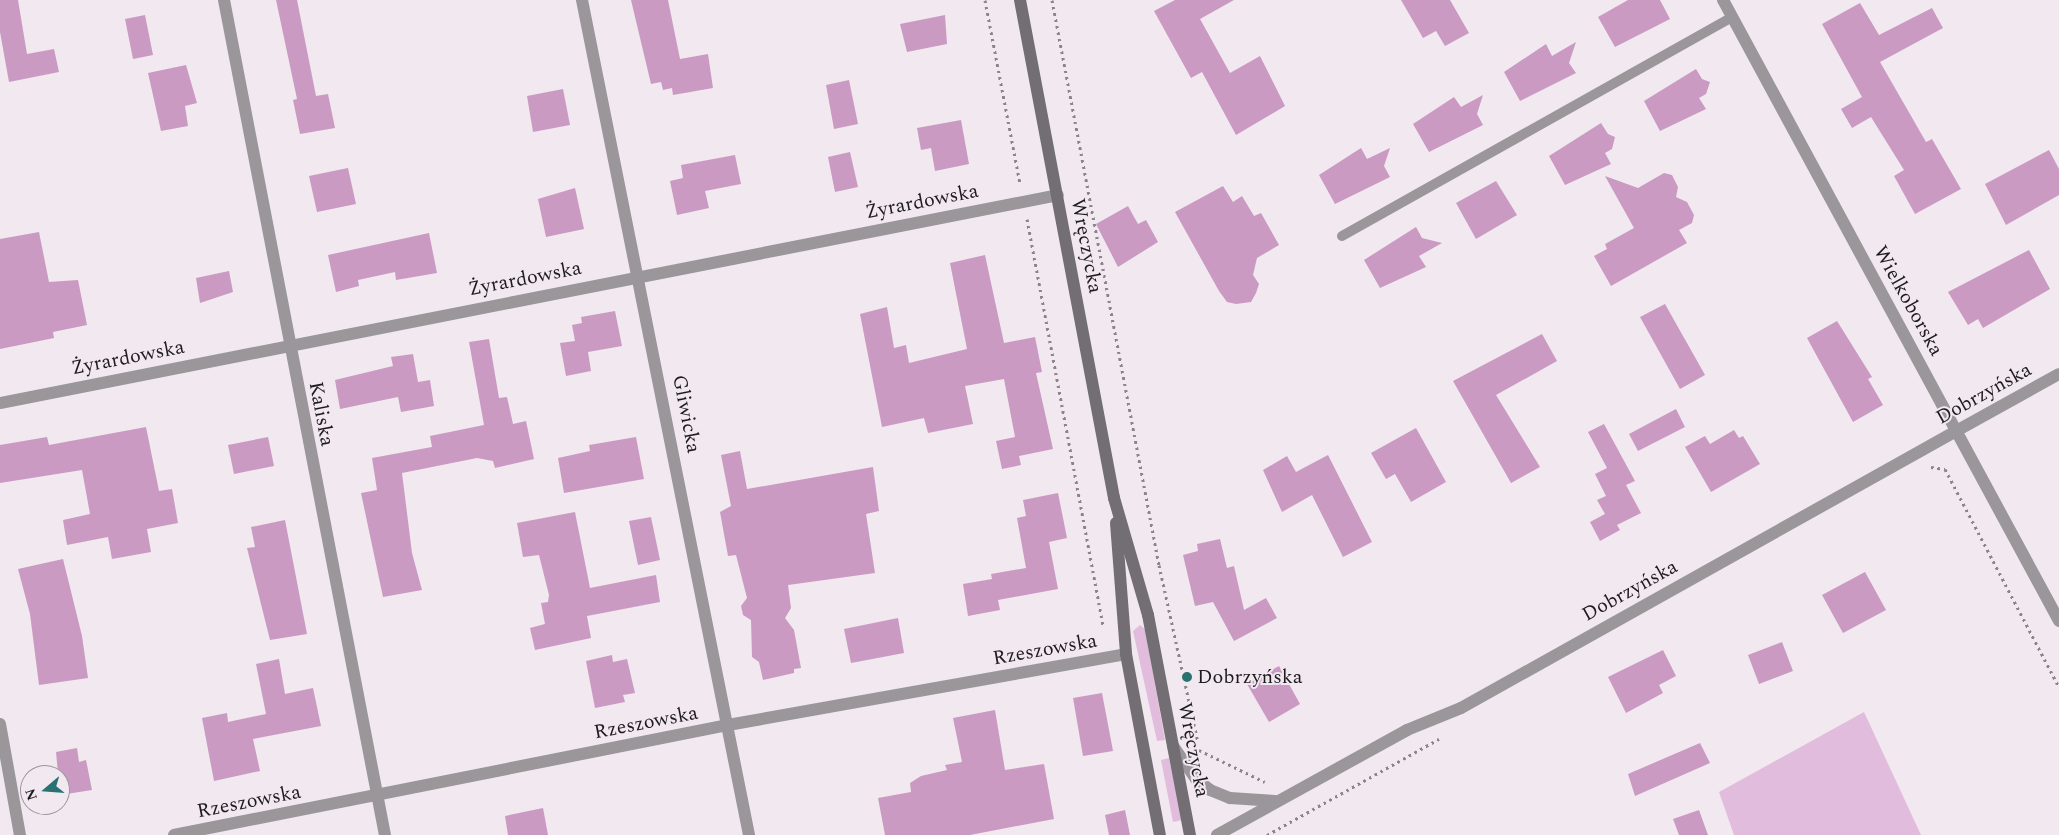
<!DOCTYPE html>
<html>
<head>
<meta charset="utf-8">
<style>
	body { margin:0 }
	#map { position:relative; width:2059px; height:835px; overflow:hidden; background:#f1e8f0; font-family:Spectral,serif }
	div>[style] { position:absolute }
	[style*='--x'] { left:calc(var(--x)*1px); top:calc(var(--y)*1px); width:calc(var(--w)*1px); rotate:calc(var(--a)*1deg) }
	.green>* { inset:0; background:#e1bcdc }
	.building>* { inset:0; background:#ca9ac3 }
	.path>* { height:3px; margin-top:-1.5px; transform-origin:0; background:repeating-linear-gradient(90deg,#8b858b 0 2.5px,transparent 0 6.5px) }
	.service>* { height:10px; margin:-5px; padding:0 5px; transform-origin:5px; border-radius:5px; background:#9a969a }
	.minor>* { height:12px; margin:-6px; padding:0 6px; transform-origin:6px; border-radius:6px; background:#9a969a }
	.tertiary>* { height:12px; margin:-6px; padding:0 6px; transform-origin:6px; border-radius:6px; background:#9a969a }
	.secondary>* { height:12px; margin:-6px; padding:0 6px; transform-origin:6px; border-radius:6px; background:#736e73 }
	.dots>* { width:14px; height:14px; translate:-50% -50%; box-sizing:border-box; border:2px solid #f1e8f0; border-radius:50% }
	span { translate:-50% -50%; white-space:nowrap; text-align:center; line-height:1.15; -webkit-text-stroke:4px #f1e8f0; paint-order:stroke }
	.street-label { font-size:20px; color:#1e1b1e }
	.poi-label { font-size:20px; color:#1e1b1e }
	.left { translate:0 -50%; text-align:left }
	.north { position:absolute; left:20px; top:765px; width:50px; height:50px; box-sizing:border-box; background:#f1e8f0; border:1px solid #9d969c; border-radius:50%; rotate:252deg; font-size:14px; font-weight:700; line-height:20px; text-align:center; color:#1e1b1e }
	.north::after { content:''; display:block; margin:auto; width:18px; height:22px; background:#287272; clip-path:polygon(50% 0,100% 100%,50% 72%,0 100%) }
</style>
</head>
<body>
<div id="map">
	<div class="green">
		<i style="clip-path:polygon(1140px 625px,1145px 629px,1165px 740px,1157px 741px,1133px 631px)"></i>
		<i style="clip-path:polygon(1864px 712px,1921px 835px,1734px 835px,1719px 792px)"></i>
		<i style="clip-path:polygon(1169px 758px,1182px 820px,1173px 822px,1161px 760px)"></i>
	</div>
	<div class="building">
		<i style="clip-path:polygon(0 0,18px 0,27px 54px,54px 49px,59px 72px,9px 82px,0 32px)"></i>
		<i style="clip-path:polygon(276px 0,297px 0,316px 96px,328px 94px,335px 128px,300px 134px,293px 100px,297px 99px)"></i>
		<i style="clip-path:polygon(631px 0,668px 0,680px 59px,708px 54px,713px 88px,673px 95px,672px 88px,663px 90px,661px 82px,651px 84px)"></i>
		<i style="clip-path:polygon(1175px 0,1234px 0,1200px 19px,1230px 73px,1260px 56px,1285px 106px,1236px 135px,1202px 72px,1191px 78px,1154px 11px)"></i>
		<i style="clip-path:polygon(1401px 0,1450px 0,1469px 33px,1445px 46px,1436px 31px,1423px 38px)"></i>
		<i style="clip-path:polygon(1628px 0,1660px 0,1670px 19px,1615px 47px,1598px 17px)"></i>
		<i style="clip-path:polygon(1860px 3px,1879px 35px,1932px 8px,1943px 28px,1880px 62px,1926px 142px,1932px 139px,1961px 189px,1915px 214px,1894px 176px,1904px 170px,1871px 117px,1852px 128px,1841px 109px,1862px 97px,1822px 24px)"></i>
		<i style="clip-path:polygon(145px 15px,153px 55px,133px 59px,125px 19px)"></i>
		<i style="clip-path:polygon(945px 15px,947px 44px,907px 52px,900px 24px)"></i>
		<i style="clip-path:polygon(1576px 42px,1569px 63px,1576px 73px,1520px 101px,1504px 72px,1546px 44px,1552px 56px)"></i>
		<i style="clip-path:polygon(186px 65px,197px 103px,185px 106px,188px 126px,161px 131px,148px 73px)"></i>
		<i style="clip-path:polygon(1696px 69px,1702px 79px,1710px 82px,1706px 94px,1699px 98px,1706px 109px,1660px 131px,1644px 101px)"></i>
		<i style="clip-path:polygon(849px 80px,858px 124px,834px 129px,826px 85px)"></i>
		<i style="clip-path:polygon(563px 89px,570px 125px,533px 132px,527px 96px)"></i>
		<i style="clip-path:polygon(1483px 95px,1477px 114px,1483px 125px,1429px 152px,1413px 124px,1454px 97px,1461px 107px)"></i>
		<i style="clip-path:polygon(961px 120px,969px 164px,935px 171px,931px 148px,921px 150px,917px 128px)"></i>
		<i style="clip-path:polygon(1601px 123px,1608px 134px,1615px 137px,1612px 149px,1605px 153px,1611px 164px,1565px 185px,1549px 156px)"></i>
		<i style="clip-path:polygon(1361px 148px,1367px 159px,1390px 148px,1384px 166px,1390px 177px,1335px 204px,1319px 175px)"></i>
		<i style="clip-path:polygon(2049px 150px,2059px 169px,2059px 195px,2006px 225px,1985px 184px)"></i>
		<i style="clip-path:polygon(850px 152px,858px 187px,835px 192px,828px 157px)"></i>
		<i style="clip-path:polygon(735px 155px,741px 184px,705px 191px,709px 208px,677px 215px,670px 181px,683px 178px,681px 165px)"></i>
		<i style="clip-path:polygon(348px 168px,356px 204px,317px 212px,309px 176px)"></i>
		<i style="clip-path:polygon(1664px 173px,1672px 175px,1678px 187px,1676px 197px,1687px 202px,1694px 215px,1692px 223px,1679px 230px,1687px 243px,1611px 286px,1594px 256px,1607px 249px,1605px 244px,1634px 228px,1605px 176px,1638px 188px)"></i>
		<i style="clip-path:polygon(1496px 181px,1517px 215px,1476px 239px,1456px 203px)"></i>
		<i style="clip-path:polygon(1223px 186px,1233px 202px,1242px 196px,1254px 216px,1261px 213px,1279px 245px,1257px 258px,1253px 275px,1259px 284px,1256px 293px,1251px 302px,1236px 304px,1227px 302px,1219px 291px,1175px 212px)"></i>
		<i style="clip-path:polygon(575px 188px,584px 229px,546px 237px,538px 199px)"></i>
		<i style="clip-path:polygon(1128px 206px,1138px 224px,1146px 220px,1158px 242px,1118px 267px,1096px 224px)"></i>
		<i style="clip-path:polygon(1416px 227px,1422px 238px,1442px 243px,1419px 256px,1426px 267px,1380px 288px,1364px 260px)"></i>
		<i style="clip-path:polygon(39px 232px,49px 282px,78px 280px,87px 325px,53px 332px,54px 338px,0 349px,0 239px)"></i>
		<i style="clip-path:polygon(429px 233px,437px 273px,396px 280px,395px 272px,358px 280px,359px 286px,336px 292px,328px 255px)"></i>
		<i style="clip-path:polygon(2029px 250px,2050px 289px,1983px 328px,1978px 319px,1968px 325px,1948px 292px)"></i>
		<i style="clip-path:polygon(985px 255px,1004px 343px,1035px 337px,1042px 372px,1036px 373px,1053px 449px,1019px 456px,1021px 465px,1002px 469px,996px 441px,1015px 437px,1004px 379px,965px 386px,973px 424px,928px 433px,924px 418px,882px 427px,860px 314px,887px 307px,894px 348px,906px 345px,909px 363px,967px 349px,950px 263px)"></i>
		<i style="clip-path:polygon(229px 271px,233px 292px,200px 303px,196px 278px)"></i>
		<i style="clip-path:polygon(1665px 304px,1705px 375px,1680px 389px,1640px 317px)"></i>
		<i style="clip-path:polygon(615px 311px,622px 346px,588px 352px,591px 371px,566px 376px,560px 343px,575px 341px,572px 325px,582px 323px,581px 317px)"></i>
		<i style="clip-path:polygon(1837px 321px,1872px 377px,1868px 379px,1883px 405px,1853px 422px,1807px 338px)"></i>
		<i style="clip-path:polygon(1542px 334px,1557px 361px,1496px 395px,1540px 467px,1511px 483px,1453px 381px)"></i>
		<i style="clip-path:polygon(489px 339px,499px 398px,507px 397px,513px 424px,526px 421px,534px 459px,495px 468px,493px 461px,477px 458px,402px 473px,412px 553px,422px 590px,383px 597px,361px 493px,377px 490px,372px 458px,432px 447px,430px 436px,484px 425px,469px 342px)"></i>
		<i style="clip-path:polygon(413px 354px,418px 382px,430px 380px,434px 406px,401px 412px,398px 397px,340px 409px,335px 380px,393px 366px,391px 357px)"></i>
		<i style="clip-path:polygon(1676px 409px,1685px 427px,1638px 451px,1629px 434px)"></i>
		<i style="clip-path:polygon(1604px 424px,1635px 481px,1626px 485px,1641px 513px,1617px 525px,1620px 530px,1600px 541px,1590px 522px,1605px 514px,1597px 500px,1606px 496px,1595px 474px,1607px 468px,1588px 432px)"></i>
		<i style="clip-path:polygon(146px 427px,159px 491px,172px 489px,178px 523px,147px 529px,151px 552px,112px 559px,108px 537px,67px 545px,63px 520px,90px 514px,82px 470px,0 483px,0 445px,47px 437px,49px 445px)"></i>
		<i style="clip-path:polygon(1416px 428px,1446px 482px,1411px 502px,1395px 474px,1386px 479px,1371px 453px)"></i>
		<i style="clip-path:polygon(1734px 430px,1739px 438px,1743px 436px,1760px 464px,1711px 492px,1685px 447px,1705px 436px,1710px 444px)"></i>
		<i style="clip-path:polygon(268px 437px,274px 466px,234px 474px,228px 445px)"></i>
		<i style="clip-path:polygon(636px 437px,644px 479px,564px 493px,558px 458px,590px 451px,589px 445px)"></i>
		<i style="clip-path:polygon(740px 451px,747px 489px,873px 467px,879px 511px,866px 514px,875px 573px,788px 585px,791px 608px,785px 618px,794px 630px,801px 668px,794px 669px,794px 673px,763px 680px,759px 662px,752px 657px,751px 620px,743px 615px,741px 606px,747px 598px,736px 555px,728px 556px,720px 512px,731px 506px,721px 455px)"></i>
		<i style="clip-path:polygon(1328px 455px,1372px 542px,1343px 557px,1312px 495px,1282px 512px,1263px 470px,1287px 456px,1296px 472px)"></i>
		<i style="clip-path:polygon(1058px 493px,1067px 538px,1049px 542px,1058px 589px,998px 600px,1000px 610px,968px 616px,963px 584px,992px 579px,991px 574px,1026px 568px,1017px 518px,1026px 516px,1023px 500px)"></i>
		<i style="clip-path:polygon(575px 512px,590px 588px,656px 575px,660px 602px,587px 616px,591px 638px,535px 650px,530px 628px,545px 624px,541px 603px,548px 602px,549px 595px,539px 555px,523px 557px,517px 523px)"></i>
		<i style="clip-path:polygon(651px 517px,660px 560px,638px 565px,629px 521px)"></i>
		<i style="clip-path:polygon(285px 520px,307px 634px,270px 640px,247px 548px,255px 547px,251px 527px)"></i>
		<i style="clip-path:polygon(1220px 539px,1227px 568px,1234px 566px,1244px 610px,1266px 598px,1277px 618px,1234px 641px,1213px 602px,1195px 606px,1183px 555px,1198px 551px,1197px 544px)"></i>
		<i style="clip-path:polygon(63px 559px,82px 636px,88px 678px,39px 685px,30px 614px,18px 569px)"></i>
		<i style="clip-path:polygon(1865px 572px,1886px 610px,1843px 633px,1822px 595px)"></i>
		<i style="clip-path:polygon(898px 618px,904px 653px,851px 663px,844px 629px)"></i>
		<i style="clip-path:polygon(1782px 642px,1793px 671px,1759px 684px,1748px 655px)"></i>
		<i style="clip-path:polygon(1663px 650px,1676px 676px,1659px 685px,1663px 693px,1626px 713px,1608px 677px)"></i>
		<i style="clip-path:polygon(612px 655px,613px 662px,627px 659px,635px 693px,623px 695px,625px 702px,595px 708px,586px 661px)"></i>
		<i style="clip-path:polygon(279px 659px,285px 694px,313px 688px,321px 726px,253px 739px,260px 771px,214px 781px,202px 718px,227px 713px,228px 722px,266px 714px,256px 664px)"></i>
		<i style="clip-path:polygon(1279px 666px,1300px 704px,1269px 722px,1247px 684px)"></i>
		<i style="clip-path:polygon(1102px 693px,1113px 751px,1083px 756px,1073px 698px)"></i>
		<i style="clip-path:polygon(995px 710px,1005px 770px,1044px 764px,1054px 819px,970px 835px,885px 835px,878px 798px,911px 792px,910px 783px,921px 776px,947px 770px,945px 765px,962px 762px,953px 718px)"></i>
		<i style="clip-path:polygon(1700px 743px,1710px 763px,1635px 796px,1628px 774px)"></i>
		<i style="clip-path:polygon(77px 748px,79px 762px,86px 760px,92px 790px,60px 795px,56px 752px)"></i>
		<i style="clip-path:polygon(543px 808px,548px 835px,508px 835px,505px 816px)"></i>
		<i style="clip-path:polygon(1125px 810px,1130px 835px,1109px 835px,1105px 815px)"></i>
		<i style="clip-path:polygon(1699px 810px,1708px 835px,1679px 835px,1673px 819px)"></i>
	</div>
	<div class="path">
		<i style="--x:985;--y:0;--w:186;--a:79.2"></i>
		<i style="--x:1052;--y:0;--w:575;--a:79.28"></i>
		<i style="--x:1159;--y:565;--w:181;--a:77.6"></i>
		<i style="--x:1027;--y:219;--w:414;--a:79.4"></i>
		<i style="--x:1931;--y:467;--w:14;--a:8"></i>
		<i style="--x:1945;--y:469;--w:246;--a:62.4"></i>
		<i style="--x:1199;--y:750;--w:73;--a:25.9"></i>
		<i style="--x:1267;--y:835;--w:197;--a:-29.2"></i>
	</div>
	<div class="service">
		<i style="--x:1342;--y:236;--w:447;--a:-29.3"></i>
	</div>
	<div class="minor">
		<i style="--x:224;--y:0;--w:850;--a:79.09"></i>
		<i style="--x:582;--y:0;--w:852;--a:78.69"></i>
		<i style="--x:0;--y:403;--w:1078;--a:-11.12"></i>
		<i style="--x:1958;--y:430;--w:115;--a:-29"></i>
		<i style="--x:0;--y:724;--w:113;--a:79.8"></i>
		<i style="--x:174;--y:835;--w:565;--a:-11.23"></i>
		<i style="--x:728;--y:725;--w:404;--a:-10.1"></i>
	</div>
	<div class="tertiary">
		<i style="--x:1723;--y:0;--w:706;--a:61.58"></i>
		<i style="--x:1173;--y:746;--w:40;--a:55.1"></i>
		<i style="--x:1196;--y:779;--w:18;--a:38"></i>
		<i style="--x:1210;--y:790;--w:22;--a:22"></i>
		<i style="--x:1230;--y:798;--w:45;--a:3.8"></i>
		<i style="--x:1217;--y:835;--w:217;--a:-28.9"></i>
		<i style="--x:1407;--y:730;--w:58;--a:-22.2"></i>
		<i style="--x:1461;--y:708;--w:569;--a:-29.22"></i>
	</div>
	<div class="secondary">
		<i style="--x:1020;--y:0;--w:507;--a:79.31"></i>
		<i style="--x:1114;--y:498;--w:122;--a:73.8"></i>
		<i style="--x:1148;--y:615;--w:224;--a:79.2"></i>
		<i style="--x:1116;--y:523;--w:131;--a:85.6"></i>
		<i style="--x:1126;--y:654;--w:184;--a:79.4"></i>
	</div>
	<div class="dots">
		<i style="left:1187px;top:677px;background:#287272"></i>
	</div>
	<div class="street-label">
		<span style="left:922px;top:202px;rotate:-11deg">Żyrardowska</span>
		<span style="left:1086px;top:246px;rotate:79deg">Wręczycka</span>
		<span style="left:525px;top:279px;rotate:-11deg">Żyrardowska</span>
		<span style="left:1908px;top:301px;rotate:61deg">Wielkoborska</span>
		<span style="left:128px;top:358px;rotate:-11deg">Żyrardowska</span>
		<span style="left:1984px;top:394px;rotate:-29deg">Dobrzyńska</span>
		<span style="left:321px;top:414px;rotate:79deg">Kaliska</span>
		<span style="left:686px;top:414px;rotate:79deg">Gliwicka</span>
		<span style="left:1630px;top:591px;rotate:-29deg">Dobrzyńska</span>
		<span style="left:1045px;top:650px;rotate:-10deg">Rzeszowska</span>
		<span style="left:646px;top:723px;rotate:-11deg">Rzeszowska</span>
		<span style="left:1193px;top:750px;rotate:79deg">Wręczycka</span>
		<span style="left:249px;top:802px;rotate:-11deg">Rzeszowska</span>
	</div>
	<div class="poi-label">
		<span class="left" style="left:1197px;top:677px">Dobrzyńska</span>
	</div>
	<div class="north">N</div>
</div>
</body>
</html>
